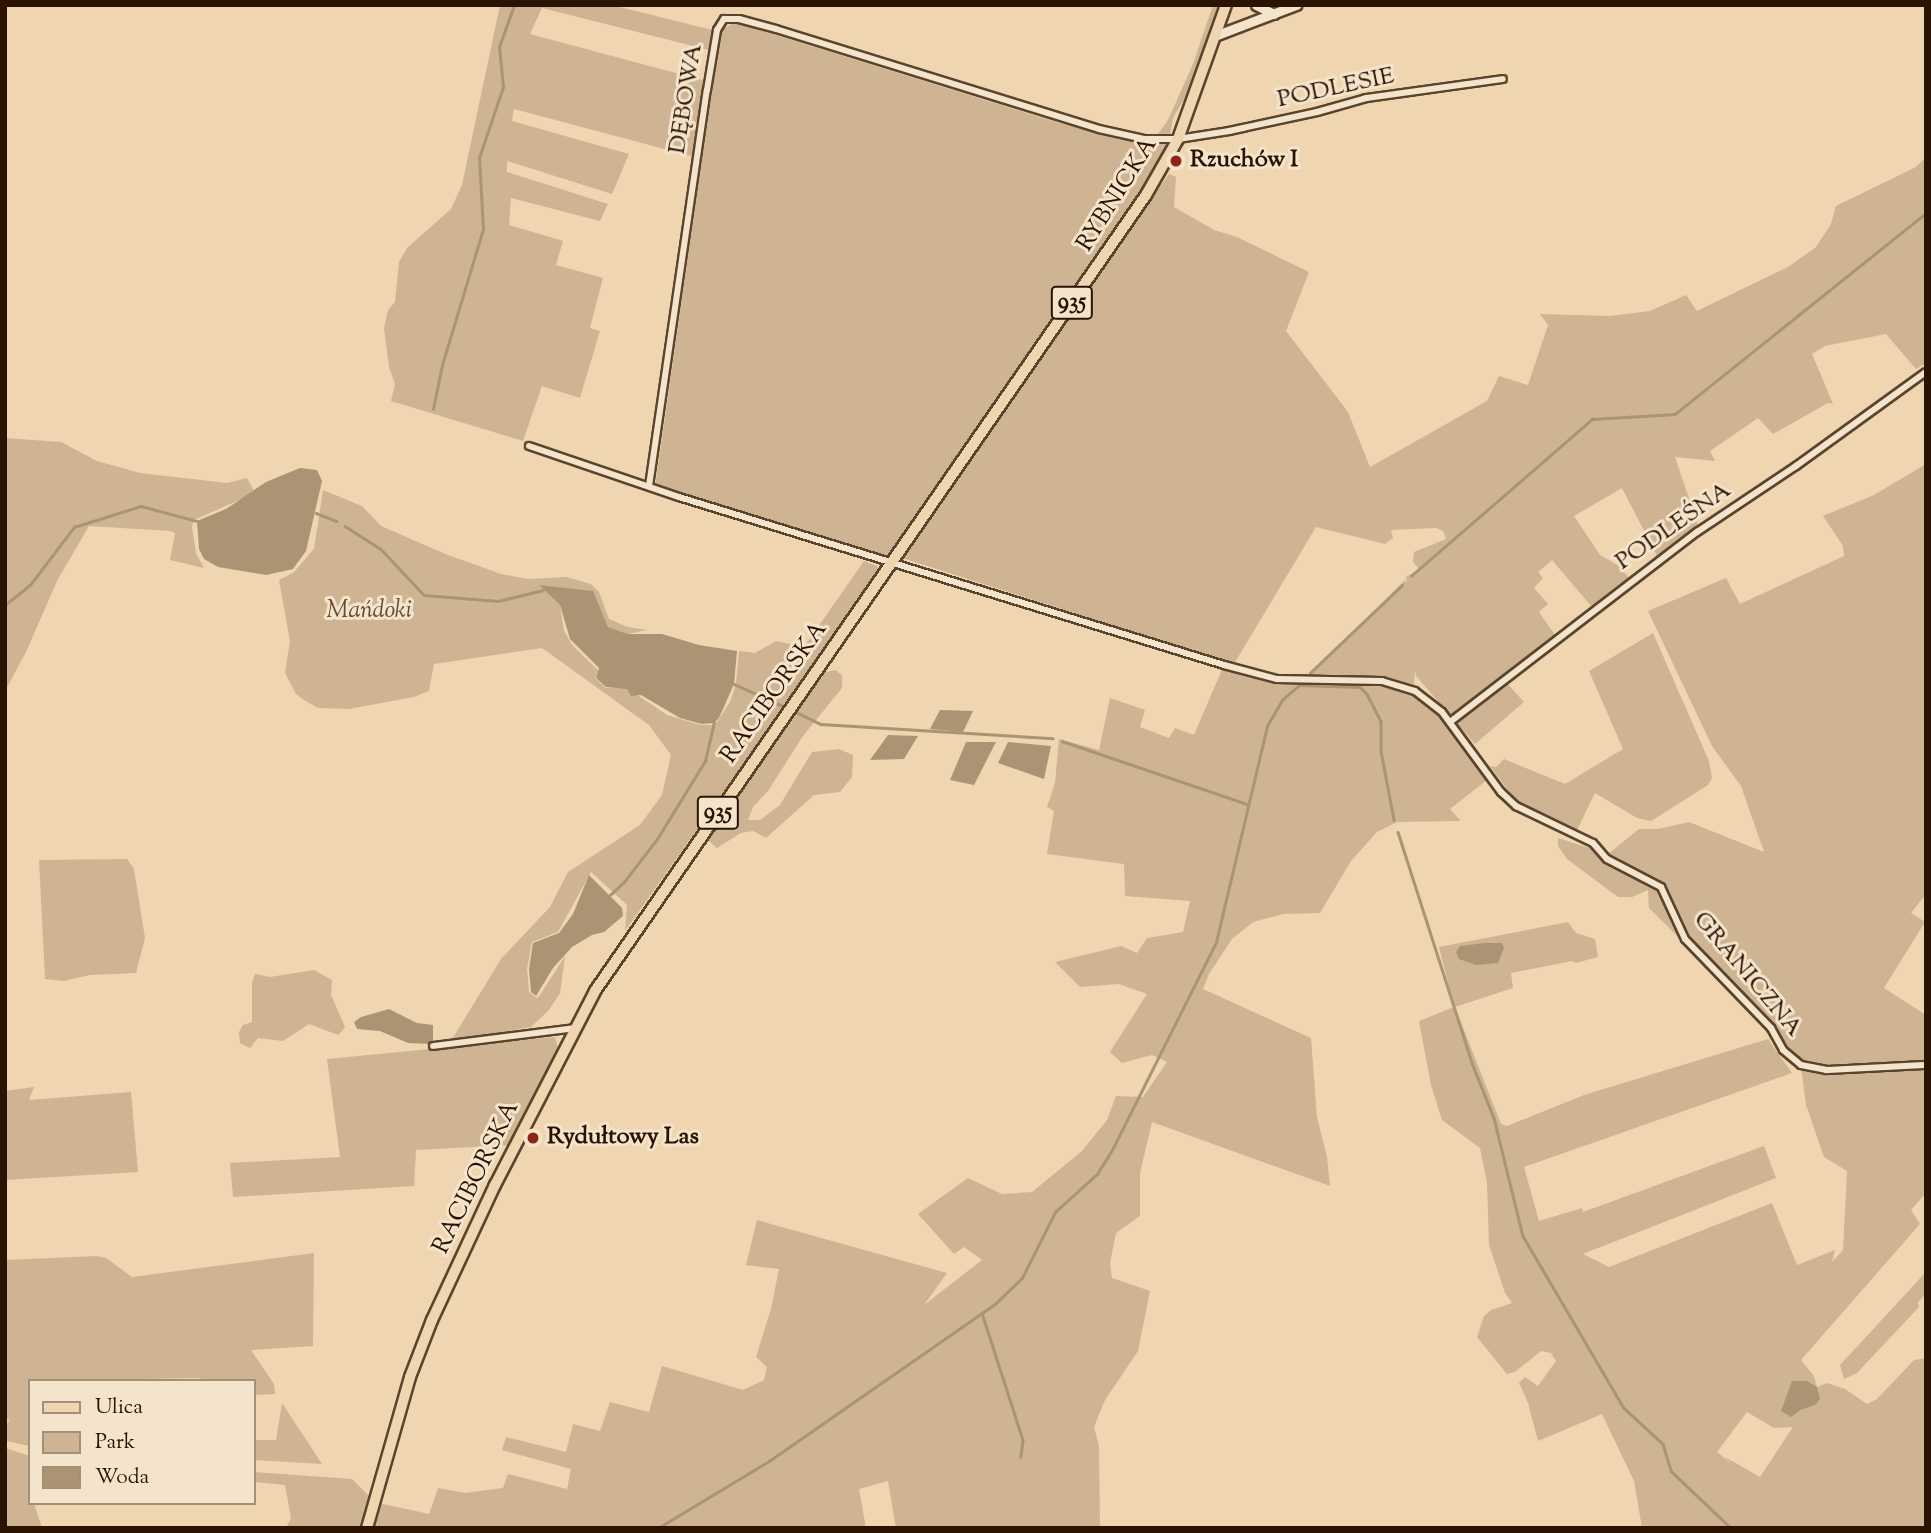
<!DOCTYPE html>
<html>
<head>
<meta charset="utf-8">
<style>
	body { margin:0 }
	#map { position:relative; width:1931px; height:1533px; overflow:hidden; background:#efd5b0; font-family:"Sorts Mill Goudy",serif }
	div>[style] { position:absolute }
	[style*='--x'] { left:calc(var(--x)*1px); top:calc(var(--y)*1px); width:calc(var(--w)*1px); rotate:calc(var(--a)*1deg) }
	.green>* { inset:0; background:#ceb492 }
	.water>* { inset:0; background:#ac9374 }
	.stream>* { height:2.5px; margin:-1.25px; padding:0 1.25px; transform-origin:1.25px; border-radius:1.25px; background:#ac9374 }
	.roads { filter:drop-shadow(2px 0 #5b442c) drop-shadow(-2px 0 #5b442c) drop-shadow(0 2px #5b442c) drop-shadow(0 -2px #5b442c) }
	.minor>* { height:6px; margin:-3px; padding:0 3px; transform-origin:3px; border-radius:3px; background:#f5e4cc }
	.secondary>* { height:9px; margin:-4.5px; padding:0 4.5px; transform-origin:4.5px; border-radius:4.5px; background:#f5e4cc }
	.primary>* { height:10px; margin:-5px; padding:0 5px; transform-origin:5px; border-radius:5px; background:#efd5b0 }
	.dots>* { width:19px; height:19px; translate:-50% -50%; box-sizing:border-box; border:4px solid #f5e4cc; border-radius:50% }
	span { translate:-50% -50%; white-space:nowrap; text-align:center; line-height:1.15; -webkit-text-stroke:6px #f5e4cc; paint-order:stroke }
	.shield-label span { padding:2px 5px; background:#f5e4cc; border:2px solid; border-radius:5px; -webkit-text-stroke-width:0 }
	.shield-label { font-size:23px; color:#2a1300; font-weight:700 }
	.street-label { font-size:24px; color:#2a1300 }
	.poi-label { font-size:24px; color:#2a1300; font-weight:700 }
	.left { translate:0 -50%; text-align:left }
	.park-label { font-size:24px; color:#634b33; font-style:italic }
	.frame { position:absolute; inset:0; border:7px solid #2a1300; pointer-events:none }
	.legend { position:absolute; left:28px; top:1379px; width:228px; height:126px; box-sizing:border-box; background:#f5e4cc; border:2px solid #a4907a; margin:0; padding:9px 12px; list-style:none; font-size:21px; color:#2a1300 }
	.legend li { display:flex; align-items:center; gap:14px; height:35px }
	.legend b { width:35px; border:2px solid #a4907a }
</style>
</head>
<body>
<div id="map">
	<div class="green">
		<i style="clip-path:polygon(evenodd,500px 5px,612px 5px,720px 32px,734px 22px,1059px 123px,1150px 145px,1168px 120px,1193px 64px,1213px 5px,1221px 5px,1197px 77px,1173px 118px,1168px 147px,1096px 260px,891px 557px,655px 487px,702px 159px,514px 109px,512px 121px,629px 154px,612px 194px,507px 161px,507px 172px,608px 204px,600px 221px,511px 198px,509px 225px,563px 241px,556px 265px,603px 278px,590px 328px,600px 331px,580px 398px,542px 386px,523px 441px,391px 401px,395px 384px,389px 367px,384px 328px,388px 310px,395px 302px,399px 262px,407px 248px,451px 209px,462px 185px,500px 5px,542px 8px,717px 52px,713px 83px,530px 34px,542px 8px)"></i>
		<i style="clip-path:polygon(1926px 157px,1926px 363px,1916px 369px,1886px 334px,1825px 346px,1812px 354px,1833px 404px,1828px 403px,1773px 434px,1758px 418px,1710px 451px,1715px 461px,1675px 457px,1698px 525px,1657px 556px,1622px 488px,1574px 516px,1600px 555px,1619px 566px,1629px 578px,1591px 606px,1552px 560px,1538px 572px,1543px 578px,1534px 588px,1548px 604px,1539px 612px,1557px 638px,1506px 682px,1524px 702px,1475px 744px,1416px 676px,1415px 670px,1414px 685px,1388px 678px,1310px 676px,1405px 580px,1407px 583px,1406px 577px,1419px 569px,1413px 562px,1414px 552px,1446px 539px,1443px 531px,1436px 528px,1391px 530px,1393px 538px,1385px 544px,1316px 527px,1234px 664px,902px 558px,1169px 174px,1176px 177px,1174px 207px,1214px 230px,1237px 237px,1309px 272px,1286px 331px,1348px 412px,1370px 467px,1487px 401px,1499px 376px,1528px 385px,1548px 325px,1540px 314px,1610px 316px,1650px 311px,1686px 295px,1697px 311px,1788px 267px,1816px 247px,1831px 224px,1836px 206px,1916px 167px)"></i>
		<i style="clip-path:polygon(5px 438px,61px 442px,97px 461px,140px 473px,227px 483px,247px 478px,255px 493px,194px 520px,192px 527px,196px 553px,204px 568px,170px 560px,175px 533px,170px 531px,89px 526px,57px 581px,26px 652px,5px 691px)"></i>
		<i style="clip-path:polygon(evenodd,1926px 464px,1926px 894px,1911px 913px,1925px 922px,1884px 988px,1926px 1015px,1926px 1193px,1911px 1210px,1920px 1224px,1801px 1360px,1814px 1376px,1817px 1387px,1827px 1383px,1845px 1389px,1867px 1404px,1877px 1399px,1914px 1360px,1926px 1358px,1926px 1528px,1642px 1528px,1634px 1481px,1602px 1414px,1538px 1441px,1528px 1403px,1519px 1383px,1525px 1377px,1538px 1386px,1556px 1361px,1551px 1353px,1541px 1351px,1515px 1372px,1507px 1374px,1477px 1337px,1484px 1316px,1491px 1310px,1512px 1303px,1505px 1293px,1489px 1245px,1487px 1183px,1480px 1148px,1442px 1120px,1431px 1085px,1419px 1021px,1454px 1007px,1439px 947px,1568px 922px,1576px 933px,1595px 939px,1598px 957px,1576px 963px,1572px 961px,1511px 973px,1513px 988px,1455px 1007px,1501px 1124px,1507px 1126px,1584px 1095px,1768px 1039px,1792px 1073px,1524px 1167px,1539px 1221px,1582px 1208px,1583px 1212px,1764px 1146px,1776px 1178px,1583px 1254px,1609px 1267px,1772px 1203px,1797px 1265px,1835px 1250px,1832px 1262px,1843px 1250px,1847px 1171px,1824px 1157px,1806px 1105px,1800px 1059px,1787px 1048px,1771px 1022px,1690px 937px,1677px 936px,1649px 908px,1648px 890px,1632px 897px,1618px 897px,1567px 859px,1558px 846px,1558px 838px,1608px 854px,1639px 829px,1658px 829px,1689px 822px,1764px 852px,1741px 786px,1712px 746px,1648px 611px,1726px 578px,1740px 604px,1844px 556px,1843px 546px,1823px 516px,1874px 495px,1926px 464px,1747px 1412px,1774px 1428px,1793px 1427px,1760px 1477px,1725px 1457px,1732px 1464px,1717px 1452px,1747px 1412px)"></i>
		<i style="clip-path:polygon(323px 490px,362px 506px,381px 526px,448px 555px,501px 574px,528px 579px,567px 577px,591px 584px,599px 592px,609px 619px,628px 627px,647px 630px,628px 634px,608px 627px,592px 591px,540px 586px,560px 605px,564px 631px,573px 646px,599px 671px,595px 678px,606px 688px,627px 688px,667px 715px,701px 725px,715px 725px,730px 702px,736px 684px,739px 651px,755px 653px,776px 641px,804px 647px,864px 561px,877px 566px,880px 572px,625px 931px,627px 905px,591px 872px,558px 932px,532px 942px,527px 969px,529px 992px,535px 997px,538px 998px,565px 956px,560px 993px,549px 1010px,531px 1027px,451px 1041px,501px 959px,550px 907px,568px 872px,640px 825px,662px 795px,671px 755px,649px 725px,542px 648px,434px 664px,429px 691px,414px 697px,349px 709px,318px 708px,304px 700px,296px 694px,285px 673px,290px 641px,279px 580px,293px 573px,314px 549px)"></i>
		<i style="clip-path:polygon(1653px 633px,1709px 761px,1712px 778px,1708px 785px,1651px 821px,1637px 818px,1595px 793px,1577px 830px,1515px 800px,1490px 766px,1496px 767px,1504px 759px,1565px 784px,1623px 749px,1589px 671px)"></i>
		<i style="clip-path:polygon(1224px 665px,1277px 679px,1402px 685px,1450px 727px,1487px 780px,1450px 809px,1461px 821px,1397px 822px,1377px 832px,1351px 861px,1320px 913px,1283px 914px,1253px 922px,1232px 939px,1209px 974px,1203px 989px,1311px 1038px,1317px 1117px,1327px 1157px,1330px 1186px,1152px 1122px,1140px 1173px,1140px 1216px,1116px 1233px,1110px 1263px,1112px 1278px,1150px 1291px,1138px 1351px,1105px 1400px,1094px 1427px,1099px 1446px,1100px 1526px,1110px 1528px,896px 1528px,888px 1481px,859px 1489px,866px 1528px,367px 1528px,374px 1502px,429px 1514px,438px 1488px,465px 1493px,503px 1488px,508px 1474px,567px 1489px,571px 1469px,502px 1450px,506px 1437px,566px 1452px,573px 1424px,600px 1431px,610px 1402px,649px 1412px,662px 1366px,743px 1390px,764px 1380px,767px 1367px,756px 1357px,771px 1309px,779px 1269px,746px 1265px,757px 1220px,947px 1273px,924px 1305px,982px 1260px,964px 1247px,954px 1254px,918px 1214px,968px 1178px,1002px 1194px,1032px 1192px,1082px 1151px,1107px 1120px,1116px 1096px,1143px 1097px,1167px 1062px,1152px 1055px,1122px 1063px,1110px 1052px,1147px 994px,1119px 984px,1080px 987px,1055px 962px,1121px 946px,1137px 953px,1147px 938px,1183px 932px,1190px 901px,1125px 896px,1124px 864px,1047px 854px,1054px 811px,1047px 807px,1055px 783px,1059px 739px,1099px 750px,1110px 698px,1145px 710px,1140px 727px,1169px 738px,1175px 728px,1194px 735px)"></i>
		<i style="clip-path:polygon(835px 670px,842px 675px,842px 688px,803px 736px,768px 791px,753px 807px,748px 820px,760px 820px,780px 805px,812px 752px,839px 749px,853px 755px,852px 777px,840px 792px,814px 795px,766px 838px,753px 831px,741px 833px,717px 848px,702px 835px,813px 675px)"></i>
		<i style="clip-path:polygon(127px 859px,134px 869px,145px 938px,136px 973px,90px 975px,64px 981px,45px 979px,39px 860px)"></i>
		<i style="clip-path:polygon(314px 970px,332px 980px,331px 995px,345px 1027px,342px 1031px,338px 1035px,309px 1024px,283px 1041px,258px 1038px,250px 1048px,240px 1043px,239px 1032px,243px 1025px,252px 1022px,252px 983px,255px 974px,270px 977px)"></i>
		<i style="clip-path:polygon(555px 1037px,558px 1049px,510px 1145px,416px 1150px,414px 1186px,233px 1197px,230px 1163px,340px 1157px,327px 1059px)"></i>
		<i style="clip-path:polygon(34px 1087px,29px 1100px,131px 1092px,138px 1172px,5px 1180px,5px 1091px)"></i>
		<i style="clip-path:polygon(314px 1253px,313px 1346px,251px 1350px,274px 1384px,275px 1394px,254px 1395px,254px 1381px,202px 1381px,200px 1378px,30px 1381px,30px 1446px,6px 1441px,5px 1426px,10px 1420px,5px 1418px,5px 1260px,97px 1256px,106px 1258px,132px 1277px)"></i>
		<i style="clip-path:polygon(1926px 1272px,1926px 1294px,1918px 1302px,1919px 1307px,1857px 1373px,1844px 1379px,1840px 1365px)"></i>
		<i style="clip-path:polygon(282px 1403px,322px 1464px,254px 1460px,254px 1440px,276px 1440px)"></i>
		<i style="clip-path:polygon(5px 1448px,30px 1456px,30px 1503px,34px 1503px,42px 1528px,5px 1528px)"></i>
		<i style="clip-path:polygon(254px 1472px,352px 1479px,369px 1496px,361px 1528px,286px 1528px,291px 1518px,285px 1485px,254px 1482px)"></i>
	</div>
	<div class="water">
		<i style="clip-path:polygon(300px 468px,317px 470px,322px 481px,306px 551px,293px 569px,266px 575px,218px 567px,204px 559px,199px 549px,197px 521px,226px 509px,266px 482px)"></i>
		<i style="clip-path:polygon(539px 585px,593px 591px,608px 627px,628px 634px,662px 634px,699px 645px,737px 651px,734px 684px,719px 718px,714px 723px,702px 724px,680px 718px,641px 695px,631px 696px,627px 689px,606px 687px,596px 678px,599px 668px,570px 639px,560px 605px)"></i>
		<i style="clip-path:polygon(940px 710px,973px 711px,963px 732px,930px 729px)"></i>
		<i style="clip-path:polygon(888px 735px,918px 736px,904px 759px,870px 760px)"></i>
		<i style="clip-path:polygon(966px 742px,996px 742px,974px 785px,950px 780px)"></i>
		<i style="clip-path:polygon(1008px 742px,1051px 746px,1044px 779px,998px 763px)"></i>
		<i style="clip-path:polygon(589px 875px,622px 908px,623px 916px,604px 932px,592px 935px,572px 947px,553px 968px,536px 996px,531px 992px,529px 969px,533px 943px,559px 933px,573px 914px)"></i>
		<i style="clip-path:polygon(1485px 943px,1502px 943px,1504px 948px,1498px 963px,1476px 965px,1459px 959px,1456px 952px,1460px 946px)"></i>
		<i style="clip-path:polygon(389px 1009px,417px 1023px,433px 1025px,433px 1044px,408px 1043px,380px 1031px,357px 1029px,354px 1022px,361px 1017px)"></i>
		<i style="clip-path:polygon(1792px 1381px,1807px 1381px,1817px 1387px,1820px 1399px,1815px 1405px,1800px 1410px,1791px 1417px,1781px 1411px)"></i>
	</div>
	<div class="stream">
		<i style="--x:433;--y:409;--w:45;--a:-78.4"></i>
		<i style="--x:442;--y:365;--w:142;--a:-73.2"></i>
		<i style="--x:483;--y:229;--w:71;--a:-93.2"></i>
		<i style="--x:479;--y:158;--w:75;--a:-71.3"></i>
		<i style="--x:503;--y:87;--w:40;--a:-95.7"></i>
		<i style="--x:499;--y:47;--w:45;--a:-70.3"></i>
		<i style="--x:316;--y:513;--w:22;--a:21"></i>
		<i style="--x:345;--y:526;--w:43;--a:32.6"></i>
		<i style="--x:381;--y:549;--w:63;--a:46.9"></i>
		<i style="--x:424;--y:595;--w:74;--a:4.6"></i>
		<i style="--x:498;--y:601;--w:46;--a:-13.7"></i>
		<i style="--x:1411;--y:576;--w:240;--a:-40.9"></i>
		<i style="--x:1592;--y:419;--w:83;--a:-3.4"></i>
		<i style="--x:1675;--y:414;--w:322;--a:-38.7"></i>
		<i style="--x:5;--y:605;--w:32;--a:-39"></i>
		<i style="--x:30;--y:585;--w:73;--a:-52.8"></i>
		<i style="--x:74;--y:527;--w:70;--a:-17.4"></i>
		<i style="--x:141;--y:506;--w:58;--a:15"></i>
		<i style="--x:1310;--y:673;--w:127;--a:-43.7"></i>
		<i style="--x:734;--y:684;--w:54;--a:24.2"></i>
		<i style="--x:796;--y:712;--w:28;--a:26"></i>
		<i style="--x:821;--y:724;--w:232;--a:3.5"></i>
		<i style="--x:1062;--y:741;--w:195;--a:18.8"></i>
		<i style="--x:1398;--y:832;--w:243;--a:72.2"></i>
		<i style="--x:1472;--y:1063;--w:59;--a:68.2"></i>
		<i style="--x:1494;--y:1118;--w:122;--a:76.2"></i>
		<i style="--x:1523;--y:1236;--w:199;--a:59.6"></i>
		<i style="--x:1624;--y:1408;--w:53;--a:42.7"></i>
		<i style="--x:1663;--y:1444;--w:28;--a:73"></i>
		<i style="--x:1671;--y:1471;--w:83;--a:43.5"></i>
		<i style="--x:610;--y:895;--w:19;--a:-43"></i>
		<i style="--x:624;--y:882;--w:54;--a:-52.5"></i>
		<i style="--x:657;--y:839;--w:92;--a:-58.4"></i>
		<i style="--x:705;--y:761;--w:39;--a:-77"></i>
		<i style="--x:982;--y:1313;--w:133;--a:72.1"></i>
		<i style="--x:1023;--y:1440;--w:17;--a:97"></i>
		<i style="--x:658;--y:1528;--w:130;--a:-31.1"></i>
		<i style="--x:769;--y:1461;--w:275;--a:-34.8"></i>
		<i style="--x:995;--y:1304;--w:37;--a:-44"></i>
		<i style="--x:1022;--y:1278;--w:74;--a:-63.4"></i>
		<i style="--x:1055;--y:1212;--w:57;--a:-42.1"></i>
		<i style="--x:1097;--y:1174;--w:28;--a:-58"></i>
		<i style="--x:1112;--y:1150;--w:233;--a:-63.4"></i>
		<i style="--x:1216;--y:942;--w:222;--a:-76.7"></i>
		<i style="--x:1267;--y:726;--w:30;--a:-60"></i>
		<i style="--x:1282;--y:700;--w:23;--a:-41"></i>
		<i style="--x:1299;--y:685;--w:61;--a:1.9"></i>
		<i style="--x:1360;--y:687;--w:10;--a:45"></i>
		<i style="--x:1367;--y:694;--w:31;--a:63"></i>
		<i style="--x:1381;--y:722;--w:29;--a:90"></i>
		<i style="--x:1381;--y:751;--w:70;--a:79.3"></i>
	</div>
	<div class="roads">
		<div class="minor">
			<i style="--x:529;--y:446;--w:158;--a:18.8"></i>
			<i style="--x:679;--y:497;--w:570;--a:17.13"></i>
			<i style="--x:1224;--y:665;--w:55;--a:14.8"></i>
			<i style="--x:1277;--y:679;--w:105;--a:1.1"></i>
			<i style="--x:1382;--y:681;--w:34;--a:17"></i>
			<i style="--x:1415;--y:691;--w:34;--a:38"></i>
			<i style="--x:1442;--y:712;--w:99;--a:53.6"></i>
			<i style="--x:1501;--y:792;--w:21;--a:43"></i>
			<i style="--x:1516;--y:806;--w:85;--a:25.7"></i>
			<i style="--x:1593;--y:843;--w:21;--a:49"></i>
			<i style="--x:1607;--y:859;--w:61;--a:27.4"></i>
			<i style="--x:1661;--y:887;--w:57;--a:65.2"></i>
			<i style="--x:1685;--y:939;--w:124;--a:46"></i>
			<i style="--x:1771;--y:1028;--w:25;--a:61"></i>
			<i style="--x:1783;--y:1050;--w:23;--a:40"></i>
			<i style="--x:1801;--y:1065;--w:25;--a:11"></i>
			<i style="--x:1826;--y:1070;--w:100;--a:-2.9"></i>
			<i style="--x:649;--y:486;--w:400;--a:-81.7"></i>
			<i style="--x:707;--y:90;--w:61;--a:-80.5"></i>
			<i style="--x:717;--y:30;--w:13;--a:-58"></i>
			<i style="--x:724;--y:19;--w:15;--a:0"></i>
			<i style="--x:739;--y:19;--w:38;--a:15"></i>
			<i style="--x:776;--y:29;--w:338;--a:17.2"></i>
			<i style="--x:1099;--y:129;--w:46;--a:12.5"></i>
			<i style="--x:1144;--y:139;--w:34;--a:0"></i>
			<i style="--x:1178;--y:139;--w:52;--a:-8.9"></i>
			<i style="--x:1229;--y:131;--w:90;--a:-12.2"></i>
			<i style="--x:1317;--y:112;--w:51;--a:-15.9"></i>
			<i style="--x:1366;--y:98;--w:138;--a:-7.9"></i>
			<i style="--x:1450;--y:722;--w:312;--a:-37.6"></i>
			<i style="--x:1697;--y:532;--w:119;--a:-33.7"></i>
			<i style="--x:1796;--y:466;--w:160;--a:-35.9"></i>
			<i style="--x:433;--y:1046;--w:143;--a:-7.2"></i>
		</div>
		<div class="secondary">
			<i style="--x:1256;--y:5;--w:20;--a:27"></i>
			<i style="--x:1217;--y:35;--w:85;--a:-20.8"></i>
		</div>
		<div class="primary">
			<i style="--x:367;--y:1528;--w:157;--a:-74.1"></i>
			<i style="--x:410;--y:1377;--w:61;--a:-68.9"></i>
			<i style="--x:432;--y:1320;--w:149;--a:-65"></i>
			<i style="--x:495;--y:1185;--w:218;--a:-62.7"></i>
			<i style="--x:595;--y:991;--w:968;--a:-55.31"></i>
			<i style="--x:1146;--y:195;--w:64;--a:-60.3"></i>
			<i style="--x:1178;--y:139;--w:142;--a:-70.3"></i>
		</div>
	</div>
	<div class="dots">
		<i style="left:1176px;top:161px;background:#8f2418"></i>
		<i style="left:533px;top:1138px;background:#8f2418"></i>
	</div>
	<div class="shield-label">
		<span style="left:1072px;top:303px">935</span>
		<span style="left:718px;top:813px">935</span>
	</div>
	<div class="street-label">
		<span style="left:1336px;top:89px;rotate:-12deg">PODLESIE</span>
		<span style="left:687px;top:99px;rotate:-81deg">DĘBOWA</span>
		<span style="left:1118px;top:195px;rotate:-58deg">RYBNICKA</span>
		<span style="left:1674px;top:527px;rotate:-35deg">PODLEŚNA</span>
		<span style="left:775px;top:693px;rotate:-55deg">RACIBORSKA</span>
		<span style="left:1747px;top:975px;rotate:50deg">GRANICZNA</span>
		<span style="left:477px;top:1178px;rotate:-64deg">RACIBORSKA</span>
	</div>
	<div class="poi-label">
		<span class="left" style="left:1190px;top:161px">Rzuchów I</span>
		<span class="left" style="left:547px;top:1138px">Rydułtowy Las</span>
	</div>
	<div class="park-label">
		<span style="left:369px;top:612px">Mańdoki</span>
	</div>
	<div class="frame"></div>
	<ul class="legend">
	<li><b style="height:9px;background:#efd5b0"></b>Ulica</li>
	<li><b style="height:19px;background:#ceb492"></b>Park</li>
	<li><b style="height:19px;background:#ac9374"></b>Woda</li>
	</ul>
</div>
</body>
</html>
